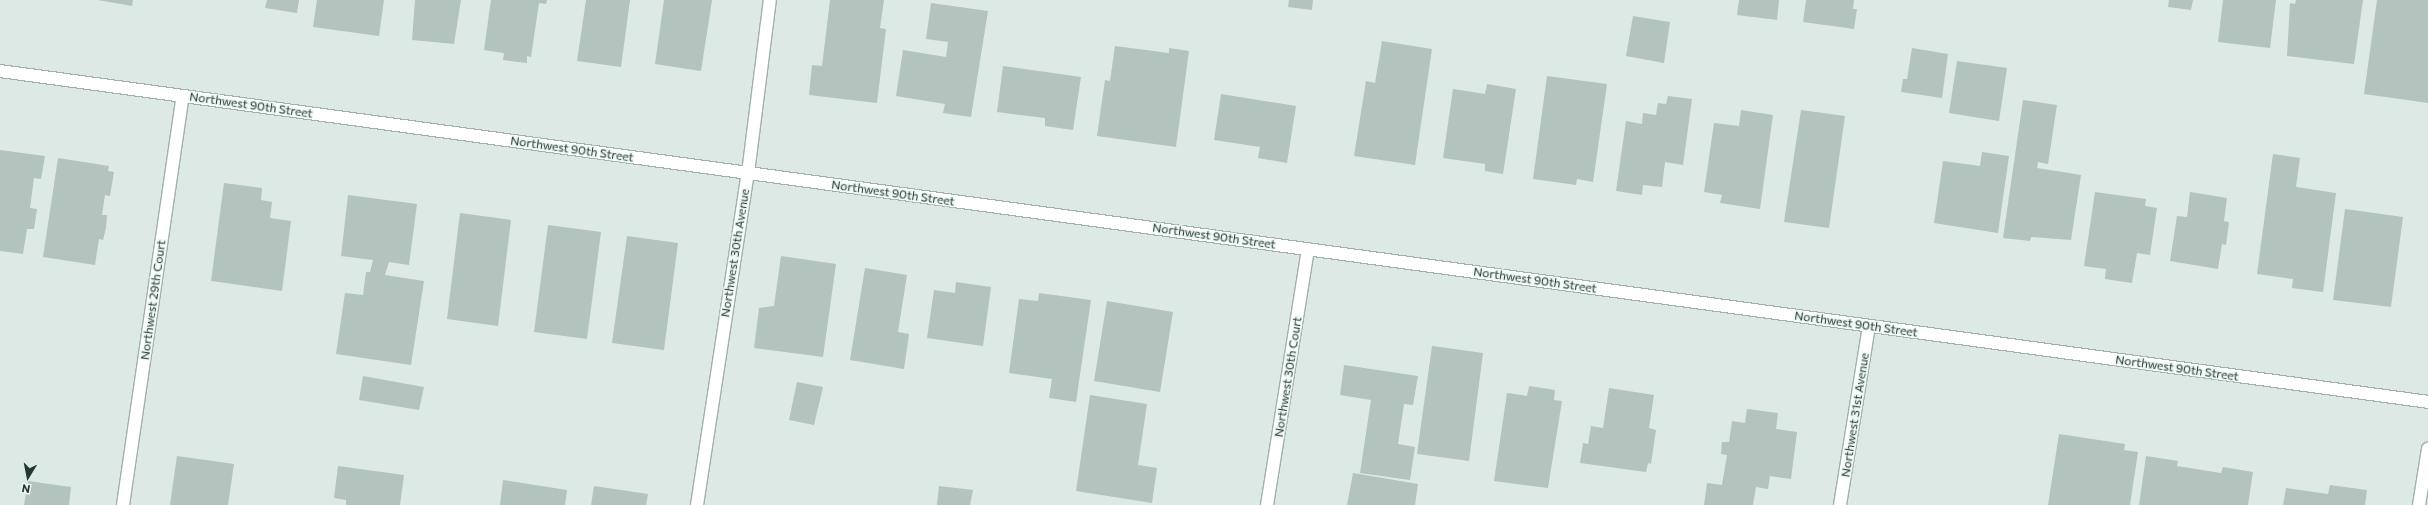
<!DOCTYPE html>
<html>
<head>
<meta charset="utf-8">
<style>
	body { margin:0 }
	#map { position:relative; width:2428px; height:505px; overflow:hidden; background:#dde9e5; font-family:Commissioner,sans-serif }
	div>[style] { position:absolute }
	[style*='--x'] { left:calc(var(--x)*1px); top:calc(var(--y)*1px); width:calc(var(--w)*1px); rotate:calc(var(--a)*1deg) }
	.building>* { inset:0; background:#b3c3be }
	.roads { filter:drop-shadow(1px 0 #a1b0ac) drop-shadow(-1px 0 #a1b0ac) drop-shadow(0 1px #a1b0ac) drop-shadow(0 -1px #a1b0ac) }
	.street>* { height:12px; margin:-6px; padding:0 6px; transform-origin:6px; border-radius:6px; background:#fff }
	span { translate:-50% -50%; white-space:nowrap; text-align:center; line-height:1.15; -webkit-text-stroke:3px #edf6f2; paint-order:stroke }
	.street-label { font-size:12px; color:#203733 }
	.north { position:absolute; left:8px; top:457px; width:40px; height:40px; -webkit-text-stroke:3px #edf6f2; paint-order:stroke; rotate:190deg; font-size:11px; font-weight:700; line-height:16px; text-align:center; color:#203733 }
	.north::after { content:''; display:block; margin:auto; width:14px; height:18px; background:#203733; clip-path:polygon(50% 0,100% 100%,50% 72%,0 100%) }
</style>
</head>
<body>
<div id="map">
	<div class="building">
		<i style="clip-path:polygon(98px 0,133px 0,132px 6px)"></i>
		<i style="clip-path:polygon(267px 0,299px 0,297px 13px,265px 8px)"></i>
		<i style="clip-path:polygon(317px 0,384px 0,379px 36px,313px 27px)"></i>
		<i style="clip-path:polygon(415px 0,461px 0,454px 44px,412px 40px)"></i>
		<i style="clip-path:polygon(491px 0,547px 0,546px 4px,539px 3px,531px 57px,527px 56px,527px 63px,503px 60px,504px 53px,484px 50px)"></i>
		<i style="clip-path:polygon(586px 0,630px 0,621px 67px,577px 61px)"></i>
		<i style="clip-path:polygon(664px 0,712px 0,701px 71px,655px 64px)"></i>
		<i style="clip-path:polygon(830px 0,884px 0,880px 28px,886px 29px,877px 103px,809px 95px,812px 65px,822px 66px)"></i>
		<i style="clip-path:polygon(1289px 0,1313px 0,1312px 10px,1288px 7px)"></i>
		<i style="clip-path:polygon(1739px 0,1779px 0,1777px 20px,1737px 15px)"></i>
		<i style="clip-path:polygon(1806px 0,1854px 0,1853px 9px,1857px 9px,1854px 29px,1803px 22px)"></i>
		<i style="clip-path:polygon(2169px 0,2193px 0,2191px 10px,2168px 7px)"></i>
		<i style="clip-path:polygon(2223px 0,2276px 0,2270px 48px,2218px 42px)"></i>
		<i style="clip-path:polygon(2296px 0,2363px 0,2354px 64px,2287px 56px,2290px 3px,2295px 4px)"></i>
		<i style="clip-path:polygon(2377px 0,2428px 0,2428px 103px,2364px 94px)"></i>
		<i style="clip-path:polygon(931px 3px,988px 11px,971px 117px,943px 113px,945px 104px,896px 96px,903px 50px,946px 57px,948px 42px,926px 39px)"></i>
		<i style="clip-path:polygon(1633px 16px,1670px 22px,1664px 63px,1626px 56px)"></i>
		<i style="clip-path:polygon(1382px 41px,1432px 49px,1415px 165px,1354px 156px,1366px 81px,1375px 83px)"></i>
		<i style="clip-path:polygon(1115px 46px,1169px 53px,1169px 48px,1189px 51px,1176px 147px,1097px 136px,1105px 80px,1110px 81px)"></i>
		<i style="clip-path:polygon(1912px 48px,1948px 54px,1942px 98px,1901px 92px,1903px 79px,1907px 79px)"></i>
		<i style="clip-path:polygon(1957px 61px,2007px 68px,1999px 121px,1949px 113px)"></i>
		<i style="clip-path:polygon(1003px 66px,1081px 77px,1073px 130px,1045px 126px,1045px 118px,997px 112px)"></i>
		<i style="clip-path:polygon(1547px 76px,1607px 84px,1593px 182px,1577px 179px,1576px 185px,1533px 179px)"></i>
		<i style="clip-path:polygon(1487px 84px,1516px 89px,1503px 174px,1485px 171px,1485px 164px,1443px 158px,1453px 89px,1485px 94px)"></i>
		<i style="clip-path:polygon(1221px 94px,1296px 106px,1287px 163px,1258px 158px,1260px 147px,1214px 140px)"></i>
		<i style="clip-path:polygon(1668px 96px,1692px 99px,1683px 165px,1665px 162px,1662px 187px,1643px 185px,1642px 195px,1616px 191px,1626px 121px,1642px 124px,1643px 113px,1656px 115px,1658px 103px,1666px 104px)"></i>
		<i style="clip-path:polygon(2023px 100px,2057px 105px,2048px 164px,2038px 162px,2037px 168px,2081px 175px,2071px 240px,2031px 237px,2030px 241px,2003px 238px)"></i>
		<i style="clip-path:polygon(1741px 110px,1773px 115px,1760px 209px,1720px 203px,1722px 195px,1704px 192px,1714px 123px,1739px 126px)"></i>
		<i style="clip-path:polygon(1801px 110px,1845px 116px,1829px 228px,1784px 222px)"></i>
		<i style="clip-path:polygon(0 150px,45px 156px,41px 179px,34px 178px,30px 208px,37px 209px,34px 229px,27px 229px,23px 254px,0 251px)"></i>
		<i style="clip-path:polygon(1982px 152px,2009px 156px,1998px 233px,1934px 223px,1943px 161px,1980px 166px)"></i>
		<i style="clip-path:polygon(2273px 154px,2300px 158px,2296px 187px,2336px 193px,2323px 292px,2292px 288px,2293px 279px,2257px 274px)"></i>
		<i style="clip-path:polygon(58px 158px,109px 166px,108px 171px,114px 172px,110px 196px,105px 195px,102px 215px,107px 215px,106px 228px,103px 240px,99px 239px,95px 265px,43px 257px)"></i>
		<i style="clip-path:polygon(224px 183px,262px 188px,261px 200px,272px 202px,270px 218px,291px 221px,282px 291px,211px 281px)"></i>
		<i style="clip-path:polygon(2095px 192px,2146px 199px,2145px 206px,2157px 208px,2150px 255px,2137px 253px,2132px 283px,2105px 279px,2106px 269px,2084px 266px)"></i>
		<i style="clip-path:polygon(2190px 192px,2227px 198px,2224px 221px,2229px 222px,2226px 245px,2222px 244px,2218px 269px,2170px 261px,2177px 216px,2187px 217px)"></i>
		<i style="clip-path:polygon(348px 195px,417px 204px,409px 265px,389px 262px,385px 275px,424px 281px,411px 365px,336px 354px,345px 293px,363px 295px,366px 272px,370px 272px,373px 260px,341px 256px)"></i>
		<i style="clip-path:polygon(2345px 209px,2403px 217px,2391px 307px,2333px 300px)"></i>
		<i style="clip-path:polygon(460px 213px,511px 220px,498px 326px,447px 319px)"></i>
		<i style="clip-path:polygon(548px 225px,601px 232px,587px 339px,534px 332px)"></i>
		<i style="clip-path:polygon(627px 236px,678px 243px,664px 350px,612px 343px)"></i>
		<i style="clip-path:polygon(781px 256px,836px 264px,823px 357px,754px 348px,759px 308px,774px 306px)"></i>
		<i style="clip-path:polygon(865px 268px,907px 275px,898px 332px,909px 334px,904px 369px,850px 360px)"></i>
		<i style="clip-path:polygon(956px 282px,991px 287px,983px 346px,927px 338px,934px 290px,955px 293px)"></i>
		<i style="clip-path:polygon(1039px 293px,1091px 300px,1076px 402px,1049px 398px,1052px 379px,1009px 373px,1019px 299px,1038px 301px)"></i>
		<i style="clip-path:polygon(1107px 301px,1173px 312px,1160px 392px,1094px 381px)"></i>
		<i style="clip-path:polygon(1432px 346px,1483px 353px,1469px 461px,1417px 454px)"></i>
		<i style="clip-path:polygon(1344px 365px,1418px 376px,1413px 405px,1404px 404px,1398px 444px,1415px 447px,1410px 480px,1360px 473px,1371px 400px,1340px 395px)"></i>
		<i style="clip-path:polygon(363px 376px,424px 387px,419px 410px,359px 400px)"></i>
		<i style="clip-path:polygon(797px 382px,823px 387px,814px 425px,789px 420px)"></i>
		<i style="clip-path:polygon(1529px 386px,1555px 390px,1554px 400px,1562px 401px,1548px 488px,1494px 481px,1507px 393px,1527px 396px)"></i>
		<i style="clip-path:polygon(1609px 388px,1654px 395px,1649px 428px,1656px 430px,1651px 464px,1648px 463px,1646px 472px,1580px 463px,1583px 443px,1588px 444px,1591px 426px,1603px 428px)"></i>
		<i style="clip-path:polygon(1090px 395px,1147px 404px,1138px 465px,1157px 468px,1152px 503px,1076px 491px)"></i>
		<i style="clip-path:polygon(1747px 409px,1778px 413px,1776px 429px,1797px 432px,1791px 479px,1770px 476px,1768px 489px,1756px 487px,1753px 505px,1704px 505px,1707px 483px,1722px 485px,1727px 455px,1721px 454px,1722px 442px,1729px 442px,1732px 421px,1745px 423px)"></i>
		<i style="clip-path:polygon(2059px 434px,2125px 444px,2124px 450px,2138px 452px,2130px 505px,2048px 505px)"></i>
		<i style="clip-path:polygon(177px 456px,234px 464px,228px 505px,170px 505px)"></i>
		<i style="clip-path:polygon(2146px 456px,2178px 461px,2177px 466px,2221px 473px,2223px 467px,2253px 472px,2248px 505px,2139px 505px)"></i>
		<i style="clip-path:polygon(338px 466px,404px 475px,400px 505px,346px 505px,346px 500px,334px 498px)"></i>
		<i style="clip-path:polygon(1353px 473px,1418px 484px,1415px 505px,1347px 505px)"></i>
		<i style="clip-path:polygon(503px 480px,567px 490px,565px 505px,500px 505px)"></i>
		<i style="clip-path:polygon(28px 481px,71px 487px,69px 505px,24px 505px)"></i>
		<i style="clip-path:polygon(2330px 485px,2367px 490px,2365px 505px,2283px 505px,2286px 488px,2328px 494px)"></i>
		<i style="clip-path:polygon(594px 486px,648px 494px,646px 505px,591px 505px)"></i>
		<i style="clip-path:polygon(939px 486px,973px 490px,970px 505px,937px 505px)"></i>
	</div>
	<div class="roads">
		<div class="street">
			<i style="--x:0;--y:71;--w:2450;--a:7.76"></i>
			<i style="--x:123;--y:505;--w:413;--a:-81.7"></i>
			<i style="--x:697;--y:505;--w:336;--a:-81.3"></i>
			<i style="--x:748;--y:173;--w:174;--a:-82.8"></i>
			<i style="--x:1267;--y:505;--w:259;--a:-80.9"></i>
			<i style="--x:1840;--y:505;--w:181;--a:-80.8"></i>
			<i style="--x:2419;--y:505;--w:57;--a:-80.9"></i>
		</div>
	</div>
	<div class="street-label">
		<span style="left:251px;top:105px;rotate:8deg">Northwest 90th Street</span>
		<span style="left:572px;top:149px;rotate:8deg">Northwest 90th Street</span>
		<span style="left:893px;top:193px;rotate:8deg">Northwest 90th Street</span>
		<span style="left:1214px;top:236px;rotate:8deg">Northwest 90th Street</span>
		<span style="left:735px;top:253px;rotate:-81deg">Northwest 30th Avenue</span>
		<span style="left:1535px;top:280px;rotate:8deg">Northwest 90th Street</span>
		<span style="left:153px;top:300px;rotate:-82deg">Northwest 29th Court</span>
		<span style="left:1856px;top:324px;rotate:8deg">Northwest 90th Street</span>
		<span style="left:2177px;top:368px;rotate:8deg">Northwest 90th Street</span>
		<span style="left:1288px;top:377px;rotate:-81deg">Northwest 30th Court</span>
		<span style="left:1855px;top:415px;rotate:-81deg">Northwest 31st Avenue</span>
	</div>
	<div class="north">N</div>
</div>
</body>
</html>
